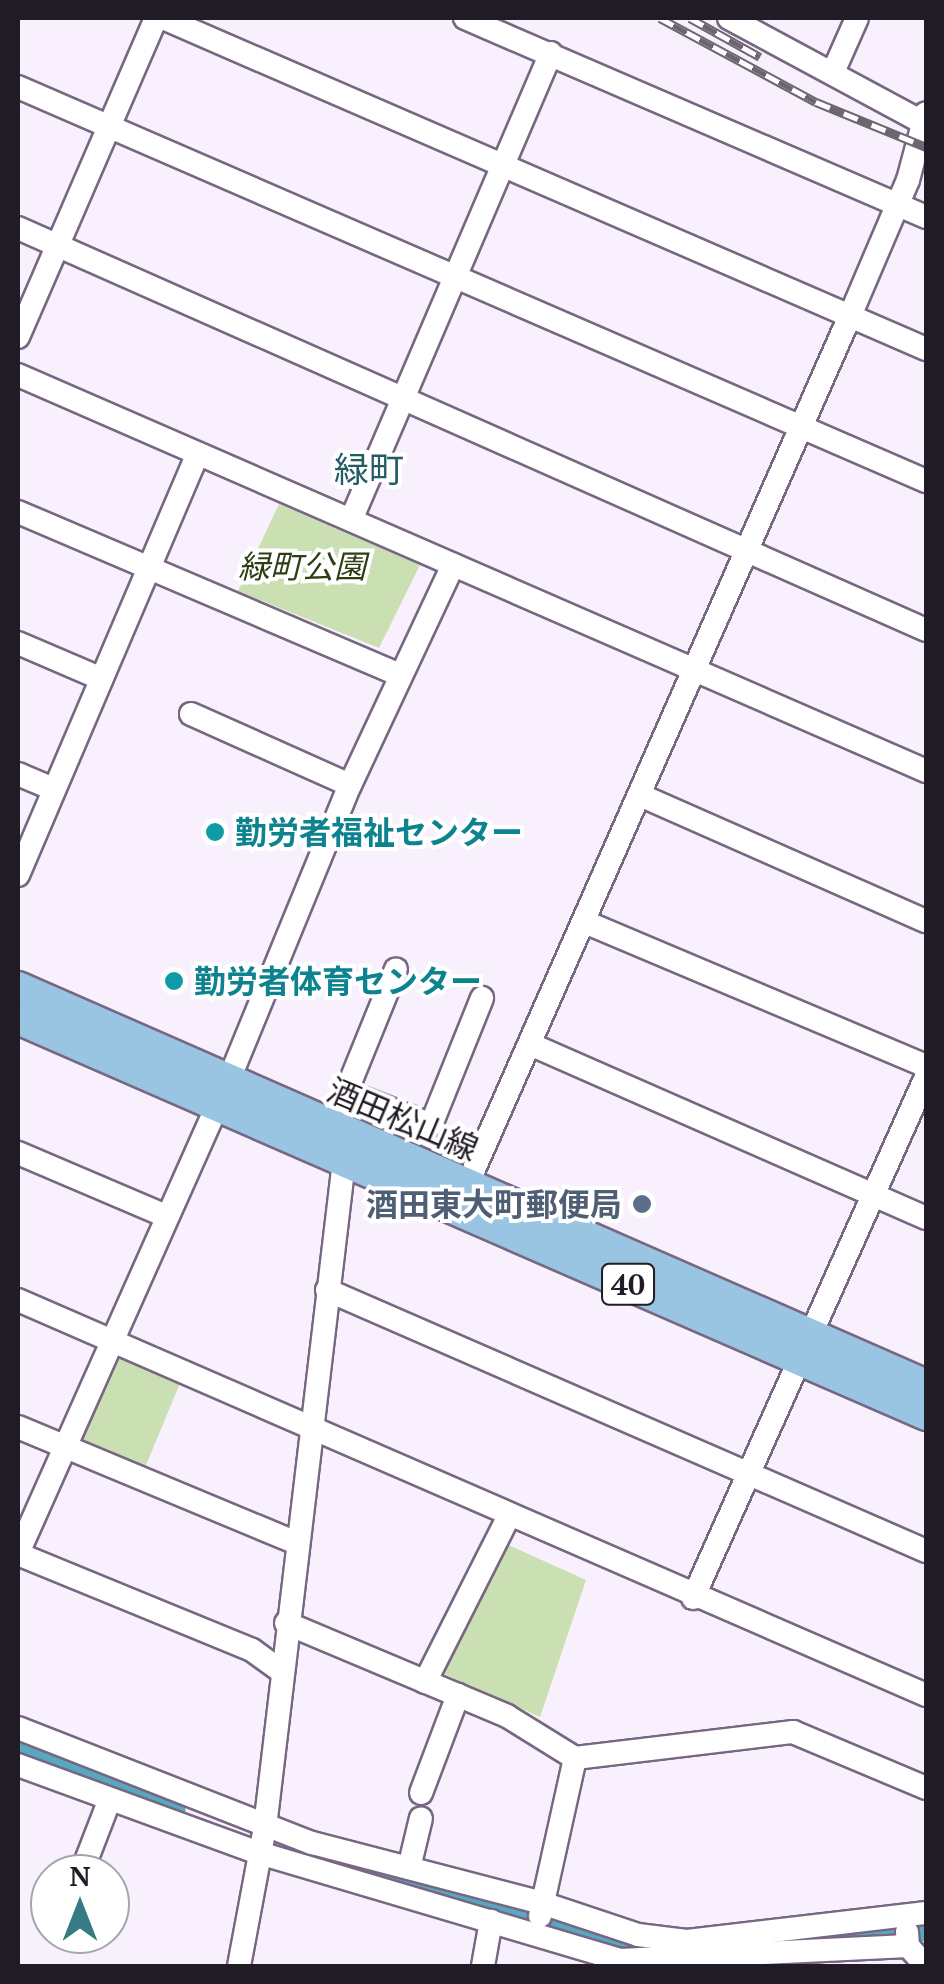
<!DOCTYPE html>
<html>
<head>
<meta charset="utf-8">
<style>
	body { margin:0 }
	#map { position:relative; width:944px; height:1984px; overflow:hidden; background:#f8f1fd; font-family:"PT Serif","Noto Sans JP",serif }
	div>[style] { position:absolute }
	[style*='--x'] { left:calc(var(--x)*1px); top:calc(var(--y)*1px); width:calc(var(--w)*1px); rotate:calc(var(--a)*1deg) }
	.green>* { inset:0; background:#cae0b2 }
	.river>* { height:30px; margin:-15px; padding:0 15px; transform-origin:15px; border-radius:15px; background:#57a9c2 }
	.roads { filter:drop-shadow(2px 0 #776782) drop-shadow(-2px 0 #776782) drop-shadow(0 2px #776782) drop-shadow(0 -2px #776782) }
	.minor>* { height:22px; margin:-11px; padding:0 11px; transform-origin:11px; border-radius:11px; background:#fff }
	.major>* { height:30px; margin:-15px; padding:0 15px; transform-origin:15px; border-radius:15px; background:#99c4e2 }
	.rail>* { height:9px; margin-top:-4.5px; transform-origin:0; background:repeating-linear-gradient(90deg,#fff 0 15px,#6d6671 0 30px); box-sizing:border-box; border-block:2px solid #6d6671 }
	.dots>* { width:28px; height:28px; translate:-50% -50%; box-sizing:border-box; border:5px solid #fff; border-radius:50% }
	span { translate:-50% -50%; white-space:nowrap; text-align:center; line-height:1.15; -webkit-text-stroke:8px #fff; paint-order:stroke }
	.shield-label span { padding:2px 8px; background:#fff; border:2px solid; border-radius:8px; -webkit-text-stroke-width:0 }
	.shield-label { font-size:30px; color:#211b25; font-weight:700 }
	.park-label { font-size:32px; color:#2c3e12; font-style:italic }
	.culture-label { font-size:32px; color:#0d838f; font-weight:700 }
	.left { translate:0 -50%; text-align:left }
	.street-label { font-size:32px; color:#211b25 }
	.service-label { font-size:32px; color:#4e5e75; font-weight:700 }
	.right { translate:-100% -50%; text-align:right }
	.neighbourhood-label { font-size:35px; color:#235c64 }
	.frame { position:absolute; inset:0; border:20px solid #211b25; pointer-events:none }
	.north { position:absolute; left:30px; top:1854px; width:100px; height:100px; box-sizing:border-box; background:#fff; border:2px solid #a6a4a8; border-radius:50%; rotate:0deg; font-size:28px; font-weight:700; line-height:40px; text-align:center; color:#211b25 }
	.north::after { content:''; display:block; margin:auto; width:35px; height:45px; background:#357b86; clip-path:polygon(50% 0,100% 100%,50% 72%,0 100%) }
</style>
</head>
<body>
<div id="map">
	<div class="green">
		<i style="clip-path:polygon(279px 504px,420px 565px,379px 648px,238px 591px)"></i>
		<i style="clip-path:polygon(119px 1351px,183px 1376px,144px 1470px,81px 1443px)"></i>
		<i style="clip-path:polygon(500px 1541px,586px 1580px,540px 1717px,442px 1673px)"></i>
	</div>
	<div class="river">
		<i style="--x:18;--y:1747;--w:165;--a:22.5"></i>
		<i style="--x:298;--y:1855;--w:369;--a:14.5"></i>
		<i style="--x:815;--y:1936;--w:111;--a:-5.1"></i>
	</div>
	<div class="roads">
		<div class="minor">
			<i style="--x:163;--y:18;--w:832;--a:23.45"></i>
			<i style="--x:465;--y:18;--w:502;--a:23.35"></i>
			<i style="--x:729;--y:18;--w:224;--a:28.3"></i>
			<i style="--x:834;--y:70;--w:57;--a:-66.1"></i>
			<i style="--x:18;--y:87;--w:990;--a:23.46"></i>
			<i style="--x:18;--y:228;--w:993;--a:23.88"></i>
			<i style="--x:18;--y:337;--w:348;--a:-66.6"></i>
			<i style="--x:18;--y:375;--w:991;--a:23.56"></i>
			<i style="--x:18;--y:512;--w:413;--a:23.1"></i>
			<i style="--x:351;--y:520;--w:508;--a:-66.82"></i>
			<i style="--x:18;--y:643;--w:91;--a:23.2"></i>
			<i style="--x:191;--y:714;--w:174;--a:24.1"></i>
			<i style="--x:18;--y:774;--w:38;--a:23"></i>
			<i style="--x:642;--y:796;--w:310;--a:23.8"></i>
			<i style="--x:18;--y:875;--w:458;--a:-66.9"></i>
			<i style="--x:585;--y:922;--w:370;--a:22.9"></i>
			<i style="--x:532;--y:1045;--w:430;--a:23.7"></i>
			<i style="--x:228;--y:1082;--w:321;--a:-67.7"></i>
			<i style="--x:350;--y:785;--w:243;--a:-64.9"></i>
			<i style="--x:347;--y:1092;--w:90;--a:21.4"></i>
			<i style="--x:431;--y:1125;--w:137;--a:-68.1"></i>
			<i style="--x:18;--y:1153;--w:161;--a:23.1"></i>
			<i style="--x:467;--y:1185;--w:950;--a:-66.22"></i>
			<i style="--x:850;--y:316;--w:148;--a:-66.9"></i>
			<i style="--x:908;--y:180;--w:69;--a:-75"></i>
			<i style="--x:327;--y:1290;--w:653;--a:23.54"></i>
			<i style="--x:18;--y:1300;--w:990;--a:23.51"></i>
			<i style="--x:18;--y:1427;--w:299;--a:22.6"></i>
			<i style="--x:18;--y:1553;--w:488;--a:-66"></i>
			<i style="--x:18;--y:1554;--w:253;--a:22.3"></i>
			<i style="--x:252;--y:1650;--w:36;--a:36"></i>
			<i style="--x:693;--y:1598;--w:571;--a:-65.91"></i>
			<i style="--x:286;--y:1623;--w:240;--a:22.8"></i>
			<i style="--x:507;--y:1716;--w:80;--a:31.7"></i>
			<i style="--x:575;--y:1758;--w:220;--a:-6.8"></i>
			<i style="--x:793;--y:1732;--w:144;--a:22.8"></i>
			<i style="--x:425;--y:1682;--w:188;--a:-63.2"></i>
			<i style="--x:18;--y:1728;--w:316;--a:21.4"></i>
			<i style="--x:312;--y:1843;--w:238;--a:14.6"></i>
			<i style="--x:542;--y:1903;--w:101;--a:18.4"></i>
			<i style="--x:638;--y:1935;--w:49;--a:7"></i>
			<i style="--x:687;--y:1941;--w:241;--a:-6.7"></i>
			<i style="--x:18;--y:1765;--w:253;--a:20.1"></i>
			<i style="--x:256;--y:1852;--w:380;--a:16.5"></i>
			<i style="--x:620;--y:1960;--w:288;--a:-2.8"></i>
			<i style="--x:421;--y:1793;--w:105;--a:-69.3"></i>
			<i style="--x:409;--y:1868;--w:51;--a:-76.5"></i>
			<i style="--x:81;--y:1874;--w:80;--a:-68.9"></i>
			<i style="--x:540;--y:1916;--w:162;--a:-77.5"></i>
			<i style="--x:907;--y:1932;--w:14;--a:86"></i>
			<i style="--x:908;--y:1946;--w:27;--a:48"></i>
			<i style="--x:239;--y:1966;--w:141;--a:-79.4"></i>
			<i style="--x:265;--y:1827;--w:670;--a:-83.23"></i>
			<i style="--x:344;--y:1162;--w:37;--a:-109"></i>
			<i style="--x:332;--y:1127;--w:170;--a:-67.9"></i>
			<i style="--x:483;--y:1966;--w:46;--a:-79.9"></i>
		</div>
		<div class="major">
			<i style="--x:18;--y:987;--w:991;--a:23.67"></i>
			<i style="--x:18;--y:1019;--w:991;--a:23.56"></i>
		</div>
	</div>
	<div class="rail">
		<i style="--x:660;--y:18;--w:177;--a:28.3"></i>
		<i style="--x:816;--y:102;--w:119;--a:22.2"></i>
		<i style="--x:690;--y:18;--w:80;--a:29.1"></i>
	</div>
	<div class="dots">
		<i style="left:215px;top:832px;background:#0f9aa8"></i>
		<i style="left:174px;top:981px;background:#0f9aa8"></i>
		<i style="left:642px;top:1204px;background:#5c6f8a"></i>
	</div>
	<div class="shield-label">
		<span style="left:628px;top:1284px">40</span>
	</div>
	<div class="park-label">
		<span style="left:302px;top:566px">緑町公園</span>
	</div>
	<div class="culture-label">
		<span class="left" style="left:235px;top:832px">勤労者福祉センター</span>
		<span class="left" style="left:194px;top:981px">勤労者体育センター</span>
	</div>
	<div class="street-label">
		<span style="left:403px;top:1119px;rotate:23deg">酒田松山線</span>
	</div>
	<div class="service-label">
		<span class="right" style="left:622px;top:1204px">酒田東大町郵便局</span>
	</div>
	<div class="neighbourhood-label">
		<span style="left:369px;top:469px">緑町</span>
	</div>
	<div class="frame"></div>
	<div class="north">N</div>
</div>
</body>
</html>
